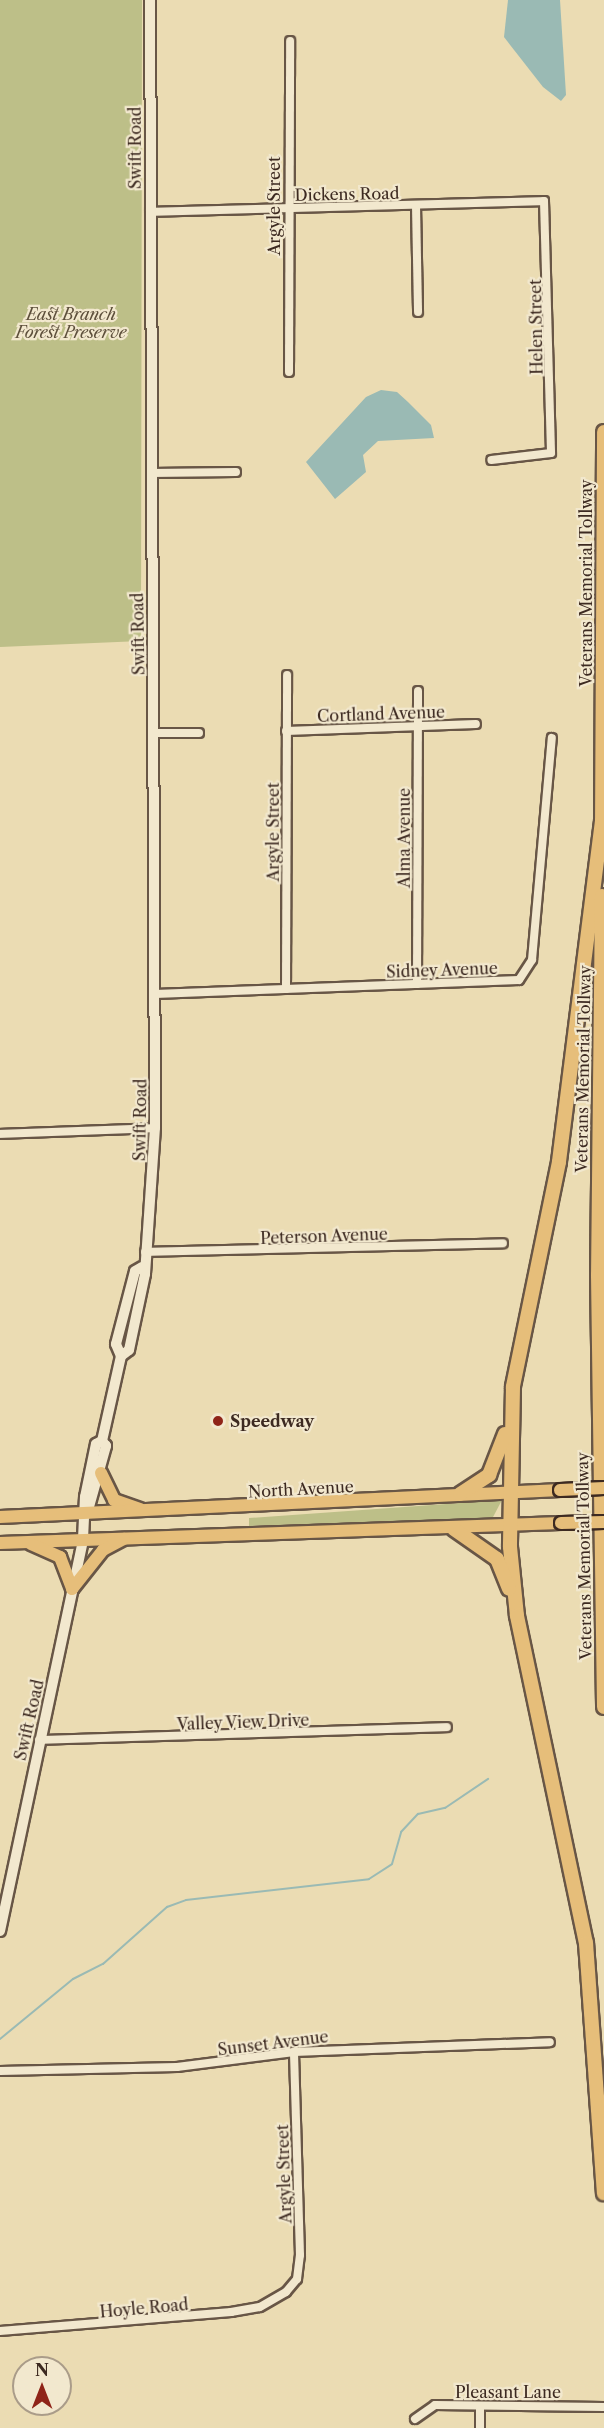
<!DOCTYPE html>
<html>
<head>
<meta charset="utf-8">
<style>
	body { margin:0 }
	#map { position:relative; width:604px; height:2428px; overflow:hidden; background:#ebdcb3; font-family:"Libre Caslon Text",serif }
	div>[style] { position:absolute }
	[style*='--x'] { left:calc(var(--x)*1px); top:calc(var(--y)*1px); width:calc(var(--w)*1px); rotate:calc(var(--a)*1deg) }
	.green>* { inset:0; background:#bdbf88 }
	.water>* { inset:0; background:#9abab4 }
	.stream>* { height:2px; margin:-1px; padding:0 1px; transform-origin:1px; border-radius:1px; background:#9abab4 }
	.roads { filter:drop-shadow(2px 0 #685646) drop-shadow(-2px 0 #685646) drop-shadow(0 2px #685646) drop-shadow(0 -2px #685646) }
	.street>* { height:8px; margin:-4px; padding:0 4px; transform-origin:4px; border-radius:4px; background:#f2e8ce }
	.secondary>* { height:10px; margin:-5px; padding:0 5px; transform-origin:5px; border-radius:5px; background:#f2e8ce }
	.primary>* { height:12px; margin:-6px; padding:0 6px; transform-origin:6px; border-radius:6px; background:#e6be7a }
	.highway>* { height:14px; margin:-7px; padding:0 7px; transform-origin:7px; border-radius:7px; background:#e6be7a }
	.bridges { filter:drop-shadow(2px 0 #3d2a21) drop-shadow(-2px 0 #3d2a21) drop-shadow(0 2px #3d2a21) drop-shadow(0 -2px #3d2a21) }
	.primary-bridge>* { height:12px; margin:-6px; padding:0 6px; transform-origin:6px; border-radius:6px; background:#e6be7a }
	.dots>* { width:16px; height:16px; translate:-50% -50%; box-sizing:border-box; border:3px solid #f2e8ce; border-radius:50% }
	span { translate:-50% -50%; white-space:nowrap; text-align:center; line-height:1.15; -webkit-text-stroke:4.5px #f2e8ce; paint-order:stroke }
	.street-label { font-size:16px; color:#3d2a21 }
	.park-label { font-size:16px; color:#5d4f3b; font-style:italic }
	.poi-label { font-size:16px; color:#3d2a21; font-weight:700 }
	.left { translate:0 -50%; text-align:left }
	.north { position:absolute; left:12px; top:2356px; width:60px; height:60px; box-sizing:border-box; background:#f2e8ce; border:2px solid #aa9c89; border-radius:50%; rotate:0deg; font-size:16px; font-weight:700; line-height:24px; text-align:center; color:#3d2a21 }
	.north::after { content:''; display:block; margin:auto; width:21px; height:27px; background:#8f2418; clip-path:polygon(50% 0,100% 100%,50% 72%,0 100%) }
</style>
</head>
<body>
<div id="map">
	<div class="green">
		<i style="clip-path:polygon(0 0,142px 0,141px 641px,0 647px)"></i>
		<i style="clip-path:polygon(502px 1500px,492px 1519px,249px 1526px,249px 1518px)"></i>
	</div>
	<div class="water">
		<i style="clip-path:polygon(508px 0,560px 0,566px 95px,561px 101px,543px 87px,504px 37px)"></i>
		<i style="clip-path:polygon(381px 390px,397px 392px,408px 402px,431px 425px,434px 438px,378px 441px,363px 455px,366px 472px,335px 499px,306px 462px,366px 397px)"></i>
	</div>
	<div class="stream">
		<i style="--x:0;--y:2039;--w:94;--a:-39.4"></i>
		<i style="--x:73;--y:1979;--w:34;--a:-27"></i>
		<i style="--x:103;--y:1964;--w:86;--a:-41.7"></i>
		<i style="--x:167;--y:1907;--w:20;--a:-20"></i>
		<i style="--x:186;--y:1900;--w:184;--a:-6.5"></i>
		<i style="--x:369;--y:1879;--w:27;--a:-33"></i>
		<i style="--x:392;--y:1864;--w:33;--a:-74"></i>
		<i style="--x:401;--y:1832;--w:25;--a:-47"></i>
		<i style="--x:418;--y:1814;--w:28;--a:-13"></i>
		<i style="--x:445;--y:1808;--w:52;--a:-34"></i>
	</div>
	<div class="roads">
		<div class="street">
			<i style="--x:416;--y:206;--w:106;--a:88.9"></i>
			<i style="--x:150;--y:212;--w:394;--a:-1.6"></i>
			<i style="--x:544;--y:201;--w:252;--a:88.4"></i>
			<i style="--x:551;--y:453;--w:60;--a:173.3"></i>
			<i style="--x:289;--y:372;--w:331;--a:-89.8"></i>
			<i style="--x:151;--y:473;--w:85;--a:-0.7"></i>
			<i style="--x:286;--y:731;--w:190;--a:-2.1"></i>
			<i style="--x:154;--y:733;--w:45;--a:0"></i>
			<i style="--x:417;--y:984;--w:293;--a:-89.8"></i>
			<i style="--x:286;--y:989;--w:314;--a:-89.8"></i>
			<i style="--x:155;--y:994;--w:364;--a:-2.2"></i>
			<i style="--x:519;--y:980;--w:24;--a:-57"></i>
			<i style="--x:532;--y:960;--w:223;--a:-84.9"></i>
			<i style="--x:0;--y:1134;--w:155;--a:-2.2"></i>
			<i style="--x:145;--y:1252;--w:358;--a:-1.4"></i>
			<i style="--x:39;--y:1740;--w:408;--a:-1.8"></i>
			<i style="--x:0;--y:2071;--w:177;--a:-1.3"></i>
			<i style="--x:177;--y:2067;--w:118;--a:-7.3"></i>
			<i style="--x:294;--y:2052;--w:256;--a:-2.2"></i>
			<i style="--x:0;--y:2331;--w:232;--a:-4.7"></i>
			<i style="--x:231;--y:2312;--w:29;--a:-10"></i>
			<i style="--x:260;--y:2307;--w:30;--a:-30"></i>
			<i style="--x:286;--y:2292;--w:17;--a:-50"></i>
			<i style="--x:297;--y:2279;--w:24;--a:-83"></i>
			<i style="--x:300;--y:2255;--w:203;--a:-91.7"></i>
			<i style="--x:415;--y:2419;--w:24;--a:-35"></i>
			<i style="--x:435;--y:2405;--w:169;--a:0.7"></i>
			<i style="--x:480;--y:2428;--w:22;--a:-90"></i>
		</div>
		<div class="secondary">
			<i style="--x:121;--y:1356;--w:10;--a:-37"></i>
			<i style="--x:129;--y:1350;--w:78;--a:-78.1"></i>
			<i style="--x:145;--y:1274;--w:146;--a:-86.1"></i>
			<i style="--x:155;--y:1128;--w:1128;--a:-90.25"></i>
			<i style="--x:87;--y:1514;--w:71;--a:-74.4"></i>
			<i style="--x:106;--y:1446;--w:6;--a:-129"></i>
			<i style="--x:102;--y:1441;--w:87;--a:-77.4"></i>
			<i style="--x:121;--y:1356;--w:13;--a:-113"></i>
			<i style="--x:116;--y:1344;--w:75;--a:-75.4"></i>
			<i style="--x:135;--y:1271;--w:8;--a:-30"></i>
			<i style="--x:0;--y:1931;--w:401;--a:-78"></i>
			<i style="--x:83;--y:1539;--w:42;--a:-87.3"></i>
			<i style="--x:85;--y:1497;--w:54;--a:-78.3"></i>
			<i style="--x:96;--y:1444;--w:7;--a:-27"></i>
		</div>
		<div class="primary">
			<i style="--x:101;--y:1473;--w:30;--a:64"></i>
			<i style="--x:114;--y:1500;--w:28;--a:19"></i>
			<i style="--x:0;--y:1517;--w:561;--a:-2.76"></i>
			<i style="--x:0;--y:1543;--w:561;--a:-2.04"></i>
			<i style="--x:31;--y:1544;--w:32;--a:24"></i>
			<i style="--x:60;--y:1557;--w:34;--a:69"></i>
			<i style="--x:72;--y:1589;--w:50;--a:-51.5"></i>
			<i style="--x:103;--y:1550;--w:24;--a:-28"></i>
		</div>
		<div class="highway">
			<i style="--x:602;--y:821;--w:344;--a:97.2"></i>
			<i style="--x:559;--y:1162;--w:230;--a:101.6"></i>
			<i style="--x:513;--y:1387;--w:160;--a:91.1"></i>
			<i style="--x:510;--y:1547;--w:69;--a:84.2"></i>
			<i style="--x:517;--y:1616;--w:334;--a:78.1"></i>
			<i style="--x:586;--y:1943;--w:251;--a:85.9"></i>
			<i style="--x:602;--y:829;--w:397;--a:-89.7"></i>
			<i style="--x:602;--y:896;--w:379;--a:90.6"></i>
			<i style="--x:598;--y:1275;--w:432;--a:89.2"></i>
			<i style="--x:460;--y:1494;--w:35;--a:-33"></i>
			<i style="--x:489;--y:1475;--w:44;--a:-68.7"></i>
			<i style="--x:454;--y:1529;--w:52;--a:34.9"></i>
			<i style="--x:497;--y:1559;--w:32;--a:68"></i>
		</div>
	</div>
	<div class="bridges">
		<div class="primary-bridge">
			<i style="--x:560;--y:1490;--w:44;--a:-2.6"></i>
			<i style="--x:561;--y:1523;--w:43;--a:-1.3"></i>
		</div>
	</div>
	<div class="dots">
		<i style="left:218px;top:1421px;background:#8f2418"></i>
	</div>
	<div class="street-label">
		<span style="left:135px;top:148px;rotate:-90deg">Swift Road</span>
		<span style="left:347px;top:194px;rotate:-1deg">Dickens Road</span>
		<span style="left:274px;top:206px;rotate:-90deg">Argyle Street</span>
		<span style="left:536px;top:327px;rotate:-91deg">Helen Street</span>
		<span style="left:586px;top:583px;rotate:-90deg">Veterans Memorial Tollway</span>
		<span style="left:138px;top:634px;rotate:-91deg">Swift Road</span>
		<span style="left:381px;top:714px;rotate:-2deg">Cortland Avenue</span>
		<span style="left:273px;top:832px;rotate:-90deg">Argyle Street</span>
		<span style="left:404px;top:838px;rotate:-90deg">Alma Avenue</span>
		<span style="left:442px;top:970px;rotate:-2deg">Sidney Avenue</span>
		<span style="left:583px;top:1069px;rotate:-89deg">Veterans Memorial Tollway</span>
		<span style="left:140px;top:1120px;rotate:-89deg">Swift Road</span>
		<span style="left:324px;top:1236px;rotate:-2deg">Peterson Avenue</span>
		<span style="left:301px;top:1489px;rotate:-3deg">North Avenue</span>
		<span style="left:584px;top:1556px;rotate:-91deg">Veterans Memorial Tollway</span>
		<span style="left:29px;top:1720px;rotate:-77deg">Swift Road</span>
		<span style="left:243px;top:1722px;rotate:-2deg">Valley View Drive</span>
		<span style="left:273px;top:2043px;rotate:-7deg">Sunset Avenue</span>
		<span style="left:284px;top:2174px;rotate:-92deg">Argyle Street</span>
		<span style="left:144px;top:2308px;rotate:-5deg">Hoyle Road</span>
		<span style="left:508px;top:2392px">Pleasant Lane</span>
	</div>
	<div class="park-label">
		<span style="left:71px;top:323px">East Branch<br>Forest Preserve</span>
	</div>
	<div class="poi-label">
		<span class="left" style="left:230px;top:1421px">Speedway</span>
	</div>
	<div class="north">N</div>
</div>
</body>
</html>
